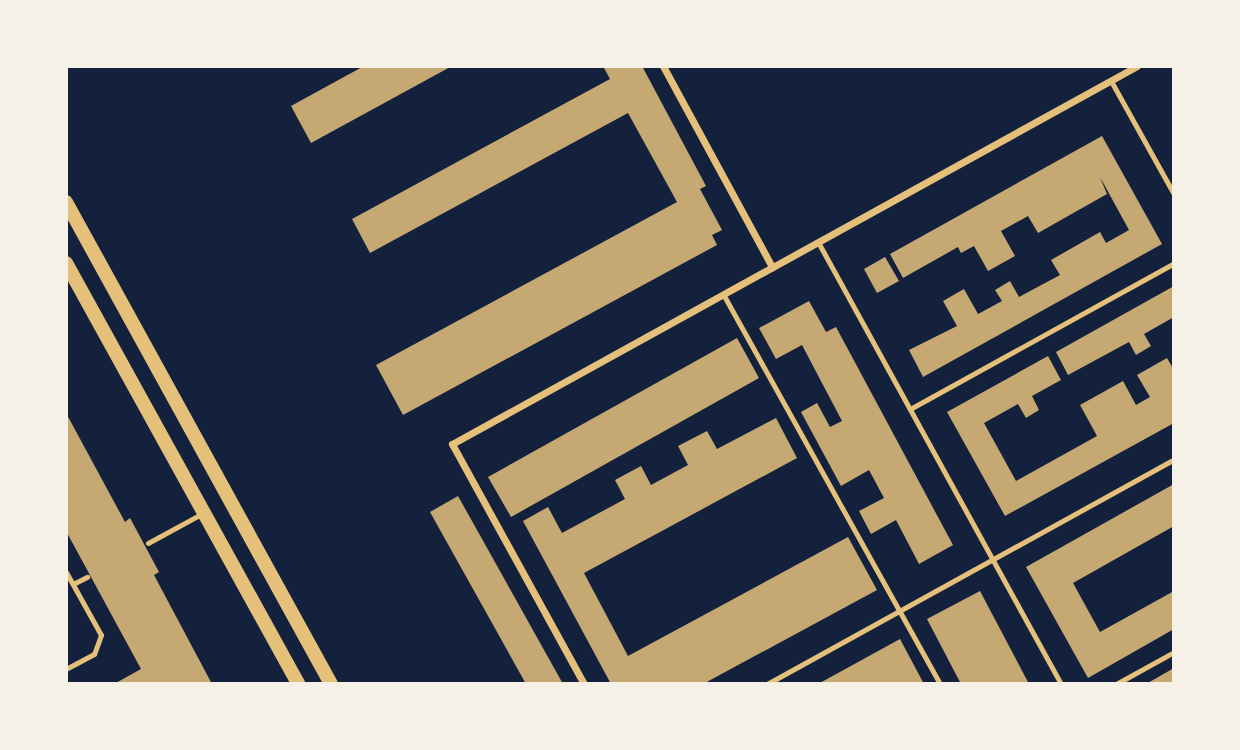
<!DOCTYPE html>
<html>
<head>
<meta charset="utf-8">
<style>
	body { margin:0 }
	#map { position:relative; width:1240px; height:750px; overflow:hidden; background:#14213d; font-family:Signika,sans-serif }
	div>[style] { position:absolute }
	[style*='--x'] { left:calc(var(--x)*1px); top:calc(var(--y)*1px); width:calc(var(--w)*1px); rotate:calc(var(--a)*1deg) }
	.building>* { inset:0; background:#c6a872 }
	.service>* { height:5px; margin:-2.5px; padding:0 2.5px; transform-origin:2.5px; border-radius:2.5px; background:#e5c07b }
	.minor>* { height:7px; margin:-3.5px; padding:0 3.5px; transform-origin:3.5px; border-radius:3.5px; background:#e5c07b }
	.secondary>* { height:14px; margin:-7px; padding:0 7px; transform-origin:7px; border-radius:7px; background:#e5c07b }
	span { translate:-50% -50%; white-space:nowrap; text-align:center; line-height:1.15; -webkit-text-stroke:5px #f6f1e7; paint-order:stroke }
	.frame { position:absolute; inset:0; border:68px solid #f6f1e7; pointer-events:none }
</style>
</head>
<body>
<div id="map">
	<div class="building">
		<i style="clip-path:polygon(364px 66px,452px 66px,311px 143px,291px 106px)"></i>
		<i style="clip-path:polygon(603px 66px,642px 66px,706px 186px,700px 189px,722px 230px,712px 235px,717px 245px,403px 415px,376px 365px,677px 202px,628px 113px,370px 253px,352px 219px,610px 79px)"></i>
		<i style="clip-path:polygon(1102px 136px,1162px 244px,923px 377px,909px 350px,957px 326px,943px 301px,964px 289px,978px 314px,1002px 301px,995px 290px,1010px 281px,1019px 297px,1060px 275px,1051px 260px,1100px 232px,1106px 243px,1129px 230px,1100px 177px,1107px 194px,1038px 233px,1028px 216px,1001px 231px,1015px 256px,988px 271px,974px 246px,961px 253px,958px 247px,903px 278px,890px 254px)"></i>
		<i style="clip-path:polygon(885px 257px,899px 281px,877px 293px,864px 269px)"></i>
		<i style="clip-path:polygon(1174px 286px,1174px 317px,1144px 334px,1151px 346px,1136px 355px,1129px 342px,1068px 375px,1056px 352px)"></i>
		<i style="clip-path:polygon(809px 301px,826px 332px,836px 327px,953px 545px,919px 564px,896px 520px,871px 534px,859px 511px,884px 498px,869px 470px,841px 486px,801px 412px,817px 403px,830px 427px,842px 421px,802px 345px,776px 359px,759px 328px)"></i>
		<i style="clip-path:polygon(737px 338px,759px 378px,511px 517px,488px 477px)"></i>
		<i style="clip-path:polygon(1048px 356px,1061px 380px,1032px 396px,1039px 410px,1026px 418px,1018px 404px,984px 423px,1016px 481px,1097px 436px,1080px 405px,1123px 381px,1136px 405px,1150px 397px,1137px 375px,1167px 358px,1174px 370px,1174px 423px,1005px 516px,947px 412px)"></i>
		<i style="clip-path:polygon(66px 413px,125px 522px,130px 518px,159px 572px,154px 575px,212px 684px,114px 684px,141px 669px,66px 531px)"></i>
		<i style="clip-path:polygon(776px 418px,797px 458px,584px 573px,628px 656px,848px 537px,877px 590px,703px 684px,611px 684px,523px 521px,548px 507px,562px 533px,625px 499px,615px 480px,641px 466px,651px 485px,688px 465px,678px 446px,707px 431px,717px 449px)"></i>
		<i style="clip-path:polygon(1174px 484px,1174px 526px,1073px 583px,1100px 632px,1174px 591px,1174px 629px,1088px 678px,1026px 567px)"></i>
		<i style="clip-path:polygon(458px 496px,563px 684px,526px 684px,430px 512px)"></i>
		<i style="clip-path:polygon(980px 591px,1029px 684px,961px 684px,927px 619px)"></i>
		<i style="clip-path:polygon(900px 639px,924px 684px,818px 684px)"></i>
		<i style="clip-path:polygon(1174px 668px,1174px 684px,1146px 684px)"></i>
	</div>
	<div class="service">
		<i style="--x:1111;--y:81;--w:129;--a:60.9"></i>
		<i style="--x:818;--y:242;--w:504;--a:61.2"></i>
		<i style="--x:723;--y:294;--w:446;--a:60.9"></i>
		<i style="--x:910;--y:409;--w:302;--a:-28.9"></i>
		<i style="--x:148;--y:543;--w:63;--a:-28.6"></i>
		<i style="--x:66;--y:572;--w:72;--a:60.9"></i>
		<i style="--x:101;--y:635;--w:20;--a:110"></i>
		<i style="--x:94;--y:654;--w:32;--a:152"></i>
		<i style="--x:73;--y:584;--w:16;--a:-27"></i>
		<i style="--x:767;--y:684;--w:465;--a:-28.9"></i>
		<i style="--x:1116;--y:684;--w:66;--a:-28.9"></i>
	</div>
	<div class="minor">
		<i style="--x:663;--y:66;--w:229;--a:61.5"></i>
		<i style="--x:584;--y:684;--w:274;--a:-118.8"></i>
		<i style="--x:452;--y:444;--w:782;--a:-28.89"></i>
	</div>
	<div class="secondary">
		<i style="--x:66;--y:202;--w:550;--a:61.2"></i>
		<i style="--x:66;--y:263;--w:481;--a:61.1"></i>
	</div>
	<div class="frame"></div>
</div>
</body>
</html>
